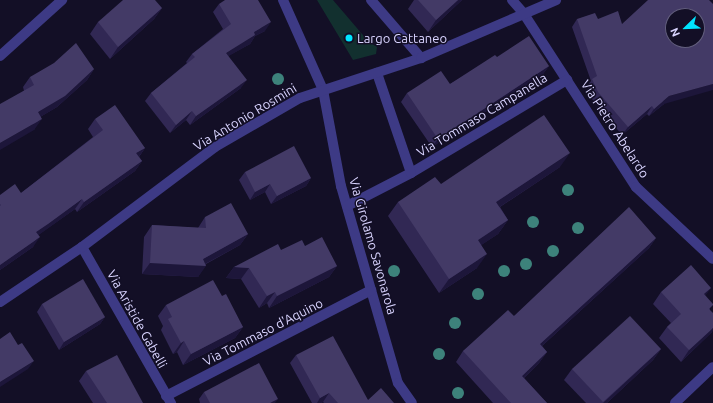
<!DOCTYPE html>
<html>
<head>
<meta charset="utf-8">
<style>
	body { margin:0 }
	#map { position:relative; width:713px; height:403px; overflow:hidden; background:#130f26; font-family:Ubuntu,sans-serif }
	div>[style] { position:absolute }
	[style*='--x'] { left:calc(var(--x)*1px); top:calc(var(--y)*1px); width:calc(var(--w)*1px); rotate:calc(var(--a)*1deg) }
	.green>* { inset:0; background:#12302f }
	.minor>* { height:10px; margin:-5px; padding:0 5px; transform-origin:5px; border-radius:5px; background:#3d3a85 }
	.trees>* { width:12px; height:12px; margin:-6px; border-radius:50%; background:#3d827b }
	.wall>* { inset:0; background:#312854 }
	.shaded-wall>* { inset:0; background:#1d163a }
	.building>* { inset:0; background:#433a66 }
	.dots>* { width:11px; height:11px; translate:-50% -50%; box-sizing:border-box; border:2px solid #130f26; border-radius:50% }
	span { translate:-50% -50%; white-space:nowrap; text-align:center; line-height:1.15; -webkit-text-stroke:3px #130f26; paint-order:stroke }
	.poi-label { font-size:13px; color:#d9d4ff }
	.left { translate:0 -50%; text-align:left }
	.street-label { font-size:13px; color:#d9d4ff }
	.north { position:absolute; left:665px; top:8px; width:40px; height:40px; box-sizing:border-box; background:#130f26; border:1px solid #625e7d; border-radius:50%; rotate:247deg; font-size:11px; font-weight:700; line-height:16px; text-align:center; color:#d9d4ff }
	.north::after { content:''; display:block; margin:auto; width:14px; height:18px; background:#00e5ff; clip-path:polygon(50% 0,100% 100%,50% 72%,0 100%) }
</style>
</head>
<body>
<div id="map">
	<div class="green">
		<i style="clip-path:polygon(317px 0,333px 0,368px 41px,377px 47px,376px 54px,353px 60px)"></i>
	</div>
	<div class="minor">
		<i style="--x:283;--y:0;--w:98;--a:66"></i>
		<i style="--x:323;--y:90;--w:98;--a:79.4"></i>
		<i style="--x:341;--y:186;--w:205;--a:73.9"></i>
		<i style="--x:398;--y:383;--w:24;--a:55"></i>
		<i style="--x:371;--y:0;--w:77;--a:49.2"></i>
		<i style="--x:512;--y:0;--w:18;--a:49"></i>
		<i style="--x:524;--y:14;--w:206;--a:57.1"></i>
		<i style="--x:636;--y:187;--w:105;--a:43.1"></i>
		<i style="--x:0;--y:56;--w:84;--a:-42.1"></i>
		<i style="--x:411;--y:173;--w:182;--a:-30.8"></i>
		<i style="--x:347;--y:206;--w:72;--a:-27.3"></i>
		<i style="--x:411;--y:173;--w:106;--a:-108.8"></i>
		<i style="--x:82;--y:247;--w:180;--a:60.3"></i>
		<i style="--x:0;--y:302;--w:99;--a:-33.9"></i>
		<i style="--x:82;--y:247;--w:166;--a:-36.9"></i>
		<i style="--x:215;--y:147;--w:98;--a:-30"></i>
		<i style="--x:300;--y:98;--w:127;--a:-18.3"></i>
		<i style="--x:421;--y:58;--w:147;--a:-23.2"></i>
		<i style="--x:166;--y:396;--w:231;--a:-27.3"></i>
		<i style="--x:675;--y:403;--w:52;--a:-43.5"></i>
	</div>
	<div class="trees">
		<i style="left:278px;top:79px"></i>
		<i style="left:568px;top:190px"></i>
		<i style="left:533px;top:222px"></i>
		<i style="left:578px;top:228px"></i>
		<i style="left:553px;top:251px"></i>
		<i style="left:526px;top:264px"></i>
		<i style="left:394px;top:271px"></i>
		<i style="left:504px;top:271px"></i>
		<i style="left:478px;top:294px"></i>
		<i style="left:455px;top:323px"></i>
		<i style="left:439px;top:354px"></i>
		<i style="left:458px;top:393px"></i>
	</div>
	<div class="wall">
		<i style="clip-path:polygon(414px 0,462px 0,428px 32px,408px 9px)"></i>
		<i style="clip-path:polygon(219px 4px,265px 31px,255px 36px,250px 44px,228px 56px,241px 88px,190px 125px,186px 120px,170px 133px,145px 101px,151px 93px,187px 63px,186px 62px,192px 54px,223px 29px,213px 12px)"></i>
		<i style="clip-path:polygon(162px 8px,154px 19px,110px 59px,90px 34px,98px 22px)"></i>
		<i style="clip-path:polygon(577px 19px,598px 19px,622px 24px,664px 104px,649px 116px,647px 114px,622px 135px,592px 99px,587px 86px,591px 81px,572px 27px)"></i>
		<i style="clip-path:polygon(497px 57px,549px 66px,543px 74px,432px 147px,401px 102px,407px 93px,450px 84px)"></i>
		<i style="clip-path:polygon(94px 69px,87px 80px,57px 107px,40px 117px,34px 130px,23px 87px,30px 77px)"></i>
		<i style="clip-path:polygon(95px 119px,145px 148px,139px 157px,142px 161px,135px 171px,77px 212px,75px 209px,38px 235px,33px 247px,0 270px,0 195px,21px 193px,93px 137px,88px 129px)"></i>
		<i style="clip-path:polygon(560px 167px,500px 207px,508px 220px,498px 234px,481px 245px,477px 268px,439px 293px,388px 216px,398px 202px,441px 184px)"></i>
		<i style="clip-path:polygon(245px 172px,311px 178px,306px 186px,271px 204px,265px 192px,250px 200px,239px 180px)"></i>
		<i style="clip-path:polygon(205px 217px,248px 234px,240px 245px,206px 264px,198px 277px,142px 274px,144px 237px,152px 225px,198px 228px)"></i>
		<i style="clip-path:polygon(656px 238px,649px 248px,542px 346px,547px 352px,539px 363px,524px 378px,547px 403px,493px 403px,456px 362px,463px 351px,514px 316px)"></i>
		<i style="clip-path:polygon(305px 246px,337px 266px,329px 277px,269px 308px,267px 303px,259px 308px,241px 279px,226px 278px,234px 267px,281px 250px)"></i>
		<i style="clip-path:polygon(661px 292px,706px 296px,710px 310px,712px 332px,681px 362px,659px 338px,667px 327px,671px 323px,653px 304px)"></i>
		<i style="clip-path:polygon(222px 296px,243px 327px,235px 338px,183px 365px,177px 352px,173px 354px,161px 330px,163px 326px,158px 316px,166px 305px)"></i>
		<i style="clip-path:polygon(42px 304px,105px 317px,100px 324px,59px 350px,37px 312px)"></i>
		<i style="clip-path:polygon(661px 349px,653px 360px,607px 403px,586px 403px,564px 380px,572px 369px)"></i>
		<i style="clip-path:polygon(296px 355px,368px 400px,394px 403px,324px 403px,323px 402px,321px 403px,312px 403px,290px 363px)"></i>
		<i style="clip-path:polygon(86px 371px,143px 403px,93px 403px,79px 381px)"></i>
		<i style="clip-path:polygon(204px 392px,275px 403px,200px 403px,199px 399px)"></i>
	</div>
	<div class="shaded-wall">
		<i style="clip-path:polygon(458px 0,462px 0,428px 32px,436px 20px)"></i>
		<i style="clip-path:polygon(162px 8px,154px 19px,110px 59px,118px 47px)"></i>
		<i style="clip-path:polygon(271px 22px,265px 31px,255px 36px,250px 44px,220px 61px,226px 53px,254px 32px)"></i>
		<i style="clip-path:polygon(549px 66px,543px 74px,432px 147px,438px 139px)"></i>
		<i style="clip-path:polygon(94px 69px,87px 80px,57px 107px,30px 123px,38px 112px)"></i>
		<i style="clip-path:polygon(247px 80px,241px 88px,190px 125px,196px 116px)"></i>
		<i style="clip-path:polygon(713px 84px,713px 90px,664px 104px,649px 116px,654px 109px,669px 96px)"></i>
		<i style="clip-path:polygon(652px 106px,647px 114px,622px 135px,628px 127px)"></i>
		<i style="clip-path:polygon(192px 111px,186px 120px,170px 133px,176px 125px)"></i>
		<i style="clip-path:polygon(42px 119px,34px 130px,0 150px,0 143px)"></i>
		<i style="clip-path:polygon(145px 148px,138px 158px,136px 153px)"></i>
		<i style="clip-path:polygon(570px 153px,560px 167px,486px 216px,496px 202px)"></i>
		<i style="clip-path:polygon(142px 161px,135px 171px,77px 212px,84px 202px)"></i>
		<i style="clip-path:polygon(311px 178px,306px 186px,271px 204px,277px 196px)"></i>
		<i style="clip-path:polygon(270px 184px,265px 192px,250px 200px,255px 192px)"></i>
		<i style="clip-path:polygon(82px 199px,75px 209px,29px 242px,36px 232px)"></i>
		<i style="clip-path:polygon(508px 220px,498px 234px,468px 254px,478px 240px)"></i>
		<i style="clip-path:polygon(248px 234px,240px 245px,203px 265px,206px 266px,198px 277px,142px 274px,150px 263px,203px 259px)"></i>
		<i style="clip-path:polygon(40px 237px,33px 247px,0 270px,0 265px)"></i>
		<i style="clip-path:polygon(656px 238px,649px 248px,532px 355px,540px 344px)"></i>
		<i style="clip-path:polygon(487px 254px,477px 268px,439px 293px,449px 279px)"></i>
		<i style="clip-path:polygon(337px 266px,329px 277px,269px 308px,277px 296px)"></i>
		<i style="clip-path:polygon(234px 267px,249px 268px,241px 279px,226px 278px)"></i>
		<i style="clip-path:polygon(711px 288px,703px 299px,704px 294px)"></i>
		<i style="clip-path:polygon(275px 292px,267px 303px,259px 308px,267px 296px)"></i>
		<i style="clip-path:polygon(105px 317px,100px 324px,59px 350px,64px 342px)"></i>
		<i style="clip-path:polygon(243px 327px,235px 338px,183px 365px,191px 354px)"></i>
		<i style="clip-path:polygon(713px 328px,713px 331px,712px 332px,681px 362px,689px 350px)"></i>
		<i style="clip-path:polygon(184px 341px,177px 352px,173px 354px,181px 343px)"></i>
		<i style="clip-path:polygon(661px 349px,653px 360px,607px 403px,603px 403px)"></i>
		<i style="clip-path:polygon(547px 352px,539px 363px,514px 387px,522px 376px)"></i>
		<i style="clip-path:polygon(34px 361px,28px 369px,0 387px,0 382px)"></i>
		<i style="clip-path:polygon(329px 393px,323px 402px,321px 403px,317px 403px,320px 398px)"></i>
		<i style="clip-path:polygon(278px 399px,275px 403px,270px 403px)"></i>
	</div>
	<div class="building">
		<i style="clip-path:polygon(123px 0,155px 0,162px 8px,118px 47px,98px 22px)"></i>
		<i style="clip-path:polygon(225px 0,258px 0,271px 22px,254px 32px,255px 35px,226px 53px,247px 80px,196px 116px,192px 111px,176px 125px,151px 93px,195px 57px,192px 54px,231px 24px,219px 4px)"></i>
		<i style="clip-path:polygon(418px 0,458px 0,436px 20px)"></i>
		<i style="clip-path:polygon(evenodd,648px 0,709px 0,713px 4px,713px 84px,669px 96px,654px 109px,652px 106px,628px 127px,598px 92px,592px 79px,597px 76px,577px 19px,595px 13px,598px 19px,618px 11px,622px 24px,648px 0,673px 16px,697px 16px,697px 40px,673px 40px,673px 16px)"></i>
		<i style="clip-path:polygon(529px 36px,549px 66px,438px 139px,407px 93px,441px 71px,450px 84px,495px 55px,497px 57px)"></i>
		<i style="clip-path:polygon(76px 43px,94px 69px,65px 96px,38px 112px,42px 119px,0 143px,0 104px,34px 85px,30px 77px,54px 63px)"></i>
		<i style="clip-path:polygon(115px 105px,145px 148px,136px 153px,142px 161px,84px 202px,82px 199px,48px 224px,36px 232px,40px 237px,0 265px,0 206px,1px 205px,0 204px,0 195px,15px 184px,21px 193px,103px 130px,95px 119px)"></i>
		<i style="clip-path:polygon(544px 115px,570px 153px,496px 202px,508px 220px,478px 240px,487px 254px,449px 279px,398px 202px,435px 177px,441px 184px)"></i>
		<i style="clip-path:polygon(294px 146px,311px 178px,277px 196px,270px 184px,255px 192px,245px 172px)"></i>
		<i style="clip-path:polygon(231px 203px,248px 234px,203px 259px,206px 266px,150px 263px,152px 225px,206px 228px,205px 217px)"></i>
		<i style="clip-path:polygon(629px 207px,656px 238px,540px 344px,547px 352px,522px 376px,547px 403px,511px 403px,463px 351px,508px 310px,514px 316px)"></i>
		<i style="clip-path:polygon(322px 237px,337px 266px,277px 296px,275px 292px,267px 296px,249px 268px,234px 267px,278px 244px,281px 250px,302px 240px,305px 246px)"></i>
		<i style="clip-path:polygon(691px 265px,711px 288px,704px 294px,713px 304px,713px 305px,709px 309px,713px 313px,713px 328px,689px 350px,667px 327px,681px 314px,661px 292px)"></i>
		<i style="clip-path:polygon(83px 279px,105px 317px,64px 342px,42px 304px)"></i>
		<i style="clip-path:polygon(213px 280px,222px 296px,226px 294px,243px 327px,191px 354px,184px 341px,181px 343px,168px 319px,172px 317px,166px 305px)"></i>
		<i style="clip-path:polygon(630px 316px,661px 349px,603px 402px,572px 369px)"></i>
		<i style="clip-path:polygon(10px 332px,18px 345px,22px 343px,34px 361px,0 382px,0 339px)"></i>
		<i style="clip-path:polygon(333px 336px,368px 400px,381px 388px,394px 403px,338px 403px,329px 393px,320px 398px,296px 355px)"></i>
		<i style="clip-path:polygon(117px 355px,143px 403px,107px 403px,86px 371px)"></i>
		<i style="clip-path:polygon(259px 363px,278px 399px,270px 403px,210px 403px,204px 392px)"></i>
	</div>
	<div class="dots">
		<i style="left:349px;top:38px;background:#00e5ff"></i>
	</div>
	<div class="poi-label">
		<span class="left" style="left:357px;top:38px">Largo Cattaneo</span>
	</div>
	<div class="street-label">
		<span style="left:482px;top:115px;rotate:-31deg">Via Tommaso Campanella</span>
		<span style="left:245px;top:117px;rotate:-31deg">Via Antonio Rosmini</span>
		<span style="left:615px;top:129px;rotate:57deg">Via Pietro Abelardo</span>
		<span style="left:373px;top:246px;rotate:74deg">Via Girolamo Savonarola</span>
		<span style="left:137px;top:319px;rotate:61deg">Via Aristide Gabelli</span>
		<span style="left:263px;top:332px;rotate:-27deg">Via Tommaso d'Aquino</span>
	</div>
	<div class="north">N</div>
</div>
</body>
</html>
